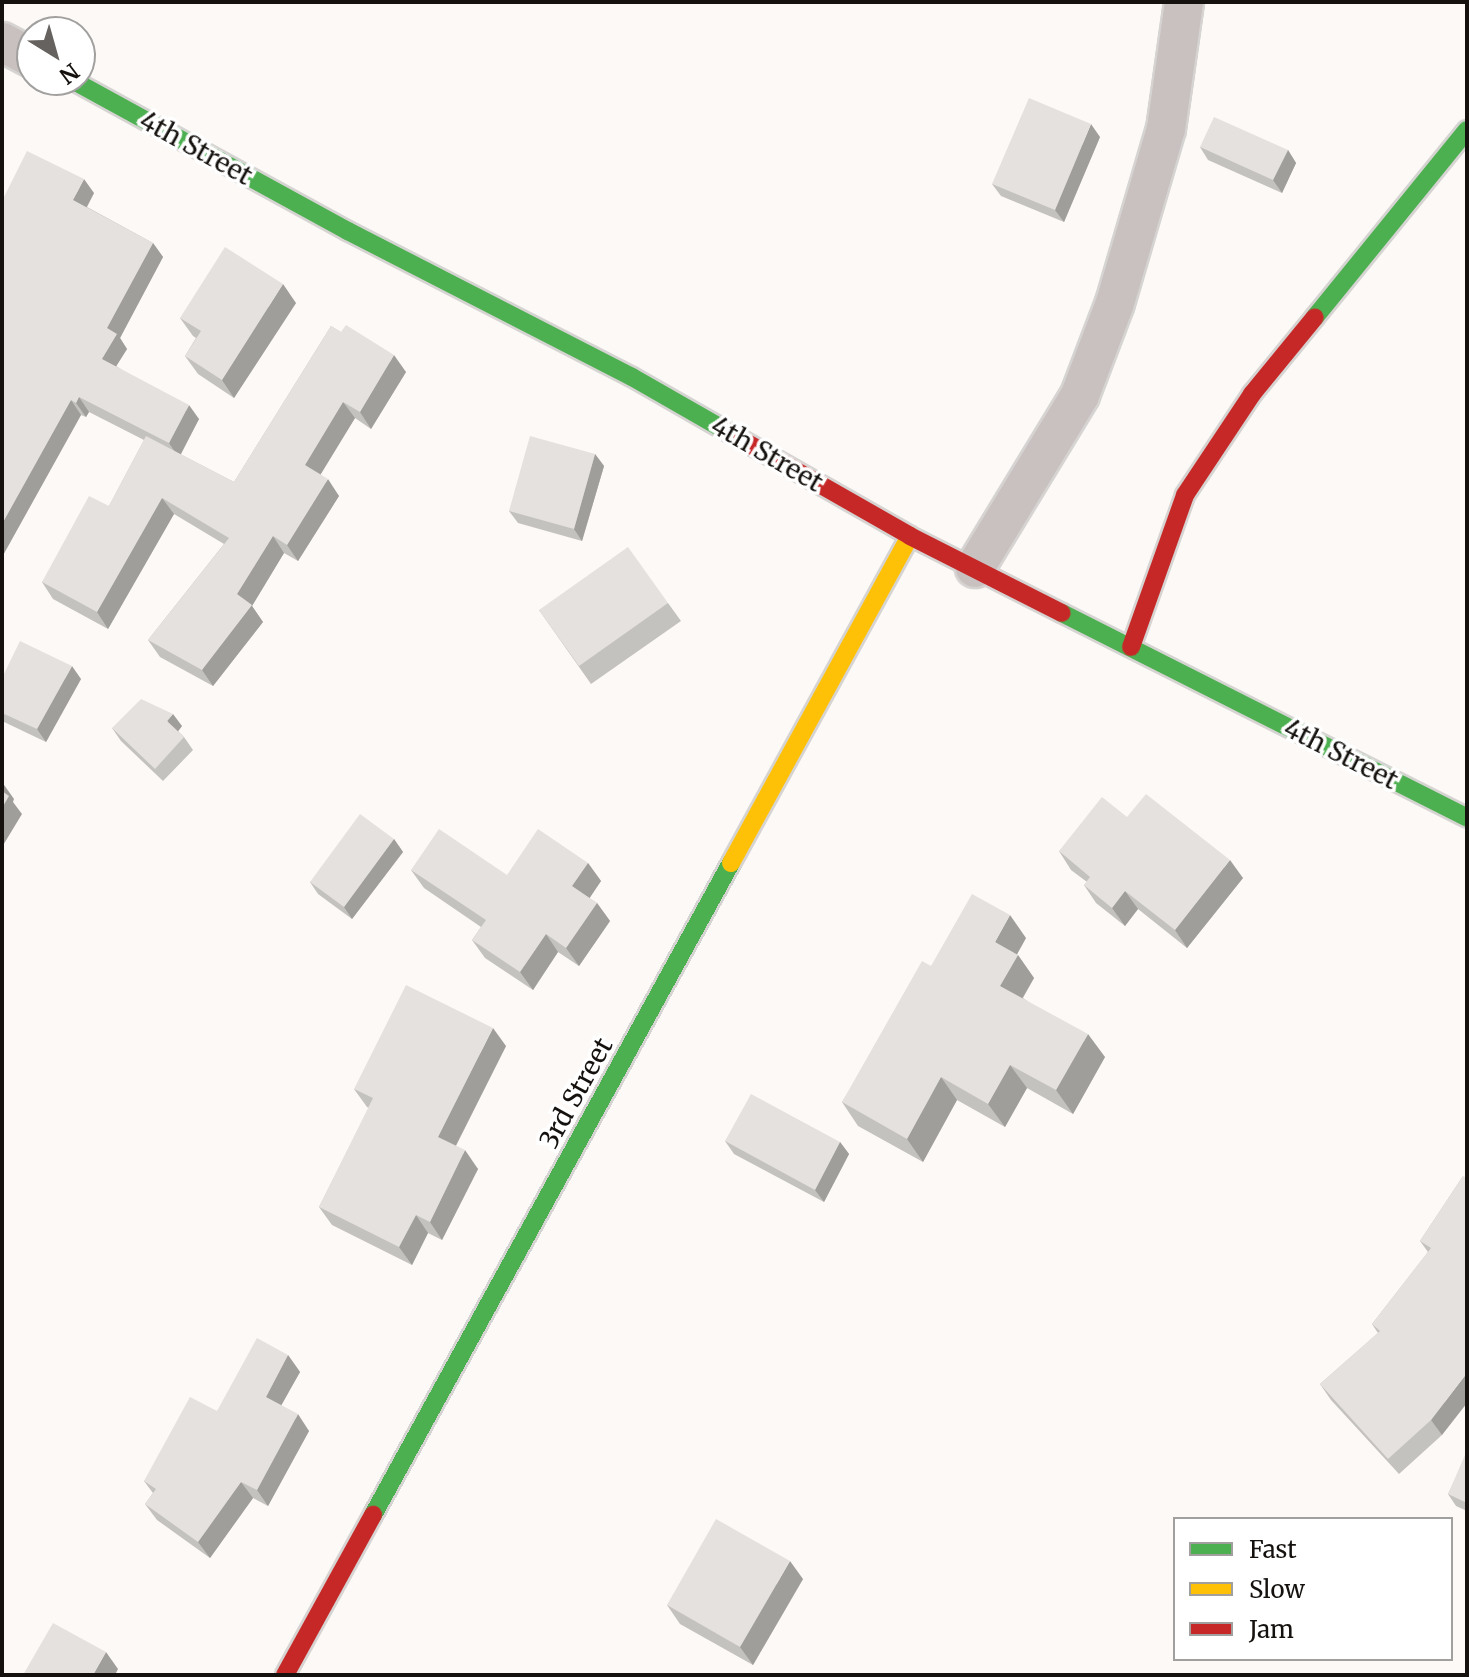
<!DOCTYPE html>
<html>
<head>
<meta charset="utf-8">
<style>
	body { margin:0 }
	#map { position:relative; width:1469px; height:1677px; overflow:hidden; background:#fcf9f6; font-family:Merriweather,serif }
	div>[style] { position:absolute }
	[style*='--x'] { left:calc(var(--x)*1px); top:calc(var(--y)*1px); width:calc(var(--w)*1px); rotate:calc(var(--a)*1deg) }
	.roads { filter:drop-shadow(2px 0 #d6d4d2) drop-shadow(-2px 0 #d6d4d2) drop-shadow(0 2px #d6d4d2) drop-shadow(0 -2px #d6d4d2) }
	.street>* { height:38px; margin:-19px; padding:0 19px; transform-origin:19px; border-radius:19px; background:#c9c0c0 }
	.fast>* { height:18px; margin:-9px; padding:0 9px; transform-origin:9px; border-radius:9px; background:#4caf50 }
	.slow>* { height:18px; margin:-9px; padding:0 9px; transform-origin:9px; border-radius:9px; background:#ffc107 }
	.jam>* { height:18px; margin:-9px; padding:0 9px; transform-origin:9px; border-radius:9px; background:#c62828 }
	.wall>* { inset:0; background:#c4c2bf }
	.shaded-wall>* { inset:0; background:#a09e9b }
	.building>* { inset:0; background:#e4e1de }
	span { translate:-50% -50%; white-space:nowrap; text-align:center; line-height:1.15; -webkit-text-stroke:7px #fff; paint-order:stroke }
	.street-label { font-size:26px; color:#14110e }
	.frame { position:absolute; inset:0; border:4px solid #14110e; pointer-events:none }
	.legend { position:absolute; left:1173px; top:1517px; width:280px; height:144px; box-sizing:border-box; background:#fff; border:2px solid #a1a09f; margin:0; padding:10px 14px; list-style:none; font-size:24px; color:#14110e }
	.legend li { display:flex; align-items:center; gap:16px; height:40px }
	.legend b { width:40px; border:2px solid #a1a09f }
	.north { position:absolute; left:16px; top:16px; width:80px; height:80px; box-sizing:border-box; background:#fff; border:2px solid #a1a09f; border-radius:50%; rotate:143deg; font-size:22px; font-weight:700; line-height:32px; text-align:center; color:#14110e }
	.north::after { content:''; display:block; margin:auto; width:28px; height:36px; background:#65625f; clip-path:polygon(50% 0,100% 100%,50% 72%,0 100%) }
</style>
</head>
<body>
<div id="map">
	<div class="roads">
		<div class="street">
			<i style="--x:2;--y:42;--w:34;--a:28"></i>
			<i style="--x:975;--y:568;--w:202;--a:-58.7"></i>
			<i style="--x:1080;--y:395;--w:98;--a:-69.2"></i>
			<i style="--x:1115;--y:303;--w:181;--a:-73.7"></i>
			<i style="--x:1166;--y:129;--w:128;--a:-81.9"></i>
		</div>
		<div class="fast">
			<i style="--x:72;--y:80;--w:315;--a:28.7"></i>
			<i style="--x:348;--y:231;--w:319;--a:27.2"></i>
			<i style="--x:632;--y:377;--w:111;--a:29.8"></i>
			<i style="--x:1315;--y:317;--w:241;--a:-50.9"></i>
			<i style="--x:1062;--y:613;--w:454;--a:26.8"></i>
			<i style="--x:373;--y:1515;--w:744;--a:-61.23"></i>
		</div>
		<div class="slow">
			<i style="--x:731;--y:863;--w:373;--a:-61.3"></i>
		</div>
		<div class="jam">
			<i style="--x:728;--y:432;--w:210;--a:29.7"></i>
			<i style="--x:910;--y:536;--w:170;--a:26.9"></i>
			<i style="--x:1131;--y:647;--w:161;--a:-70.4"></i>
			<i style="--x:1185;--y:495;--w:121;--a:-56.4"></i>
			<i style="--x:1252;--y:394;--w:99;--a:-50.7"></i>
			<i style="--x:285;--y:1675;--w:183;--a:-61.2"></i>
		</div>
	</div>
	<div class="wall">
		<i style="clip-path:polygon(1100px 137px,1064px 222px,1001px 196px,992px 184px)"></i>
		<i style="clip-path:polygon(1200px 147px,1288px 150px,1296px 163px,1282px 193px,1208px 160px)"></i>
		<i style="clip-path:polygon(94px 193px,87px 207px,153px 243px,163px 257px,120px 338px,127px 349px,116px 366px,199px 419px,180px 454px,234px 482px,331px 326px,406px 372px,371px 429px,355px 418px,320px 475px,339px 496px,298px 561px,284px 553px,252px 606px,263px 622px,213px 686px,160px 657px,148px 640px,224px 544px,174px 514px,108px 629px,53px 599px,42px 582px,109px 506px,144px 440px,89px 412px,86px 417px,81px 415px,2px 557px,2px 201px)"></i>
		<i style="clip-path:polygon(296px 303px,234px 398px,198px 374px,185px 356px,196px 338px,193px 336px,180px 318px)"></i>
		<i style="clip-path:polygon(595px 454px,604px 466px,582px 541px,518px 523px,509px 511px)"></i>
		<i style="clip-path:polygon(668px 603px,681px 621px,591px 684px,539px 610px)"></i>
		<i style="clip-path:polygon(2px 678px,81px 679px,46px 742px,2px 721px)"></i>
		<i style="clip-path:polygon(182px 726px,178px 731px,184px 737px,193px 750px,163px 781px,121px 741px,112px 728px)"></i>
		<i style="clip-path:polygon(1127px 817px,1243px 878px,1187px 948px,1138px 909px,1125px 926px,1096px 903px,1084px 885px,1087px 882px,1071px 870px,1059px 851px)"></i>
		<i style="clip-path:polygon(394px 839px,403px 852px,352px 919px,318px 894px,310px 882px)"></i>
		<i style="clip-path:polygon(588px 863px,601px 881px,589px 898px,597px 903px,610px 921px,579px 966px,558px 952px,533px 990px,485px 958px,472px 940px,481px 927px,424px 888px,411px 870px,507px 875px)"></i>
		<i style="clip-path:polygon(1026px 938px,1017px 954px,1034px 978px,1023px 998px,1105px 1057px,1073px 1114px,1027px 1088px,1005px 1127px,957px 1100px,923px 1162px,858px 1126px,842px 1102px,931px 966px)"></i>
		<i style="clip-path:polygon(506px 1046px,456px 1146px,478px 1169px,442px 1240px,428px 1233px,412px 1265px,332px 1225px,319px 1207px,369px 1108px,367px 1107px,354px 1089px)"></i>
		<i style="clip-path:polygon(725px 1141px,840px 1142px,849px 1154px,824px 1202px,734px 1154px)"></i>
		<i style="clip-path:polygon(1463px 1176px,1442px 1435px,1399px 1474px,1331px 1400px,1320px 1384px,1378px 1333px,1372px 1324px,1428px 1252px,1420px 1241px)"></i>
		<i style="clip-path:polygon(288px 1355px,300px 1372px,281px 1405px,309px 1431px,268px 1506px,253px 1498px,210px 1558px,157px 1520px,145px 1504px,153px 1493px,144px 1481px,217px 1411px)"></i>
		<i style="clip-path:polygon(1467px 1455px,1467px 1511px,1456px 1506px,1448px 1494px)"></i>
		<i style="clip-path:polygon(803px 1579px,753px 1665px,680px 1624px,667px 1605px)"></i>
	</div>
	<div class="shaded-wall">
		<i style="clip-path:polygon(1091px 124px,1100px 137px,1064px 222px,1055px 210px)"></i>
		<i style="clip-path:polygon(1288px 150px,1296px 163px,1282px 193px,1273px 180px)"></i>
		<i style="clip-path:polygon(84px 179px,94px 193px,83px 214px,73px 200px)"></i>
		<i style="clip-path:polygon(153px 243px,163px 257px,120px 338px,127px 349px,112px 373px,102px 359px,107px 328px)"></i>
		<i style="clip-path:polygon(283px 284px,296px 303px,234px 398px,222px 380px)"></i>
		<i style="clip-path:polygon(394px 355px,406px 372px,371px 429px,360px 412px)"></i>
		<i style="clip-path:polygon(79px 397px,89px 412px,86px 417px,76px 403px)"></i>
		<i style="clip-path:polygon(71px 400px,81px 415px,2px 557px,2px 524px)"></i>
		<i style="clip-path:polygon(343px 402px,355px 418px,316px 482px,305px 465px)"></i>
		<i style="clip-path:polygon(189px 405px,199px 419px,179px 458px,169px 443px)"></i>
		<i style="clip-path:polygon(595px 454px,604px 466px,582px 541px,574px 529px)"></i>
		<i style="clip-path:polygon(328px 479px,339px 496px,298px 561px,287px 545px)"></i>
		<i style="clip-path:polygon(162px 498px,174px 514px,108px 629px,97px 612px)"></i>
		<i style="clip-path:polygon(273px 536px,284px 553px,252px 606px,263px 622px,213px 686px,202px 670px,237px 594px)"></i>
		<i style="clip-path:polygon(72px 666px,81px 679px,46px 742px,37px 729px)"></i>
		<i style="clip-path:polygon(173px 714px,182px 726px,176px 734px,167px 721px)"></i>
		<i style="clip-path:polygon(2px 782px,14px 799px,13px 802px,22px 814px,2px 847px)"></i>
		<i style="clip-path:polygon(394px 839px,403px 852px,352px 919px,344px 907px)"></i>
		<i style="clip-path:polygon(1230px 860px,1243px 878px,1187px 948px,1175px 930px)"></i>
		<i style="clip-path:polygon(588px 863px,601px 881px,585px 905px,572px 886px)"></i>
		<i style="clip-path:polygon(1125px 891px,1138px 909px,1125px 926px,1112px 908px)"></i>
		<i style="clip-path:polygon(597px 903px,610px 921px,579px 966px,566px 948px)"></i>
		<i style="clip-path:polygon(1010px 915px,1026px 938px,1011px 965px,995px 942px)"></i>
		<i style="clip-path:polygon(546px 934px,558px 952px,533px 990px,520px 972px)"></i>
		<i style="clip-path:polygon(1018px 955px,1034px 978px,1016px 1009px,1000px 986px)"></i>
		<i style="clip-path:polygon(493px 1028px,506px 1046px,451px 1155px,438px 1137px)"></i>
		<i style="clip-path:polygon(1088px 1034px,1105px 1057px,1073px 1114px,1056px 1090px)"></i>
		<i style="clip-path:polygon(1010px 1065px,1027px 1088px,1005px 1127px,988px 1104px)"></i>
		<i style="clip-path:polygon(941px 1077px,957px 1100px,923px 1162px,907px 1139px)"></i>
		<i style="clip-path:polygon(840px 1142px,849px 1154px,824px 1202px,815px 1190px)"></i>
		<i style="clip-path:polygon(465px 1150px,478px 1169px,442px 1240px,430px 1222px)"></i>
		<i style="clip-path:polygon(416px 1215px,428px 1233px,412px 1265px,399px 1247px)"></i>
		<i style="clip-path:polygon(288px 1355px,300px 1372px,277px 1413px,266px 1397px)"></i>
		<i style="clip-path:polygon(1467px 1373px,1467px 1403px,1442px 1435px,1431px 1420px)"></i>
		<i style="clip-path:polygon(298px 1414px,309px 1431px,268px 1506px,257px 1490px)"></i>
		<i style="clip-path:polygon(241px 1482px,253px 1498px,210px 1558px,198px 1542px)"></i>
		<i style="clip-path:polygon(790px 1561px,803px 1579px,753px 1665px,740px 1647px)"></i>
		<i style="clip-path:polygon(106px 1652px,118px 1669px,115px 1675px,93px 1675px)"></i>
	</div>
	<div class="building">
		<i style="clip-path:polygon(1029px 98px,1091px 124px,1055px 210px,992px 184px)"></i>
		<i style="clip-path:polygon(1214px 117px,1288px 150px,1273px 180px,1200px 147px)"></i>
		<i style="clip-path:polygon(27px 151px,84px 179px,73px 200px,153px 243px,107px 328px,117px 334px,102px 359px,189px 405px,169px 443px,79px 397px,76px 403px,71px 400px,2px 524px,2px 201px)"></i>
		<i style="clip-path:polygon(225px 247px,283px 284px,222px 380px,185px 356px,201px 331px,180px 318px)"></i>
		<i style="clip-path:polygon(346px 325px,394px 355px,360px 412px,343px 402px,305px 465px,328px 479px,287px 545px,273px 536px,237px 594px,252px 605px,202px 670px,148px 640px,229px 538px,162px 498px,97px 612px,42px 582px,89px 496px,109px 506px,146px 436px,234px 482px,331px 326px,341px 332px)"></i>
		<i style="clip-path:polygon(530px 436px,595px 454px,574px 529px,509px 511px)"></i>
		<i style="clip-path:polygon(628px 547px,668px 603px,579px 666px,539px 610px)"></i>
		<i style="clip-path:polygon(20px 641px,72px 666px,37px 729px,2px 713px,2px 678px)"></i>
		<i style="clip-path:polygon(141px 699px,173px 714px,167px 721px,184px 737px,155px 769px,112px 728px)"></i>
		<i style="clip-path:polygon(2px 791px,9px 796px,2px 808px)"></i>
		<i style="clip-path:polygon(1146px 794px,1230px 860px,1175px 930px,1125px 891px,1112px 908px,1084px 885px,1090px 877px,1059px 851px,1102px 797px,1127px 817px)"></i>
		<i style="clip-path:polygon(360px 814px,394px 839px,344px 907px,310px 882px)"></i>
		<i style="clip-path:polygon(439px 829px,507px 875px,538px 829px,588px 863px,572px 886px,597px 903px,566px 948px,546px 934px,520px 972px,472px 940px,486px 920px,411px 870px)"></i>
		<i style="clip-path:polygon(972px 894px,1010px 915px,995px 942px,1018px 955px,1000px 986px,1088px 1034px,1056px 1090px,1010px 1065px,988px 1104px,941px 1077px,907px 1139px,842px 1102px,922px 961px,931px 966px)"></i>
		<i style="clip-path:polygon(406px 985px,493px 1028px,438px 1137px,465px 1150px,430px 1222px,416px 1215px,399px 1247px,319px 1207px,373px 1098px,354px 1089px)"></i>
		<i style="clip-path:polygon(751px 1094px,840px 1142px,815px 1190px,725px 1141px)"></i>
		<i style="clip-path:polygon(1463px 1176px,1467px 1178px,1467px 1373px,1431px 1420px,1388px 1459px,1320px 1384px,1380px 1331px,1372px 1324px,1431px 1248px,1420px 1241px)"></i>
		<i style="clip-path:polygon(257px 1338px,288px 1355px,266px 1397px,298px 1414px,257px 1490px,241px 1482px,198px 1542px,145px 1504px,156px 1489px,144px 1481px,190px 1397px,217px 1411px)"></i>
		<i style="clip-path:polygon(1465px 1455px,1467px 1455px,1467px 1503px,1448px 1494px)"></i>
		<i style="clip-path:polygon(716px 1519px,790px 1561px,740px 1647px,667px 1605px)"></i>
		<i style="clip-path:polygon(53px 1623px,106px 1652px,93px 1675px,23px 1675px)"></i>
	</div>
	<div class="street-label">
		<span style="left:196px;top:148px;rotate:29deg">4th Street</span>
		<span style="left:767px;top:454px;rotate:30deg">4th Street</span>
		<span style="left:1341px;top:754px;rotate:27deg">4th Street</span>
		<span style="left:576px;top:1093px;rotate:-61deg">3rd Street</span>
	</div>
	<div class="frame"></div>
	<ul class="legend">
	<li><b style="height:10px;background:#4caf50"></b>Fast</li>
	<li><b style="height:10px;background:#ffc107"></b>Slow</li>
	<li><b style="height:10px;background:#c62828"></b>Jam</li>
	</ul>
	<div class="north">N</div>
</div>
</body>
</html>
